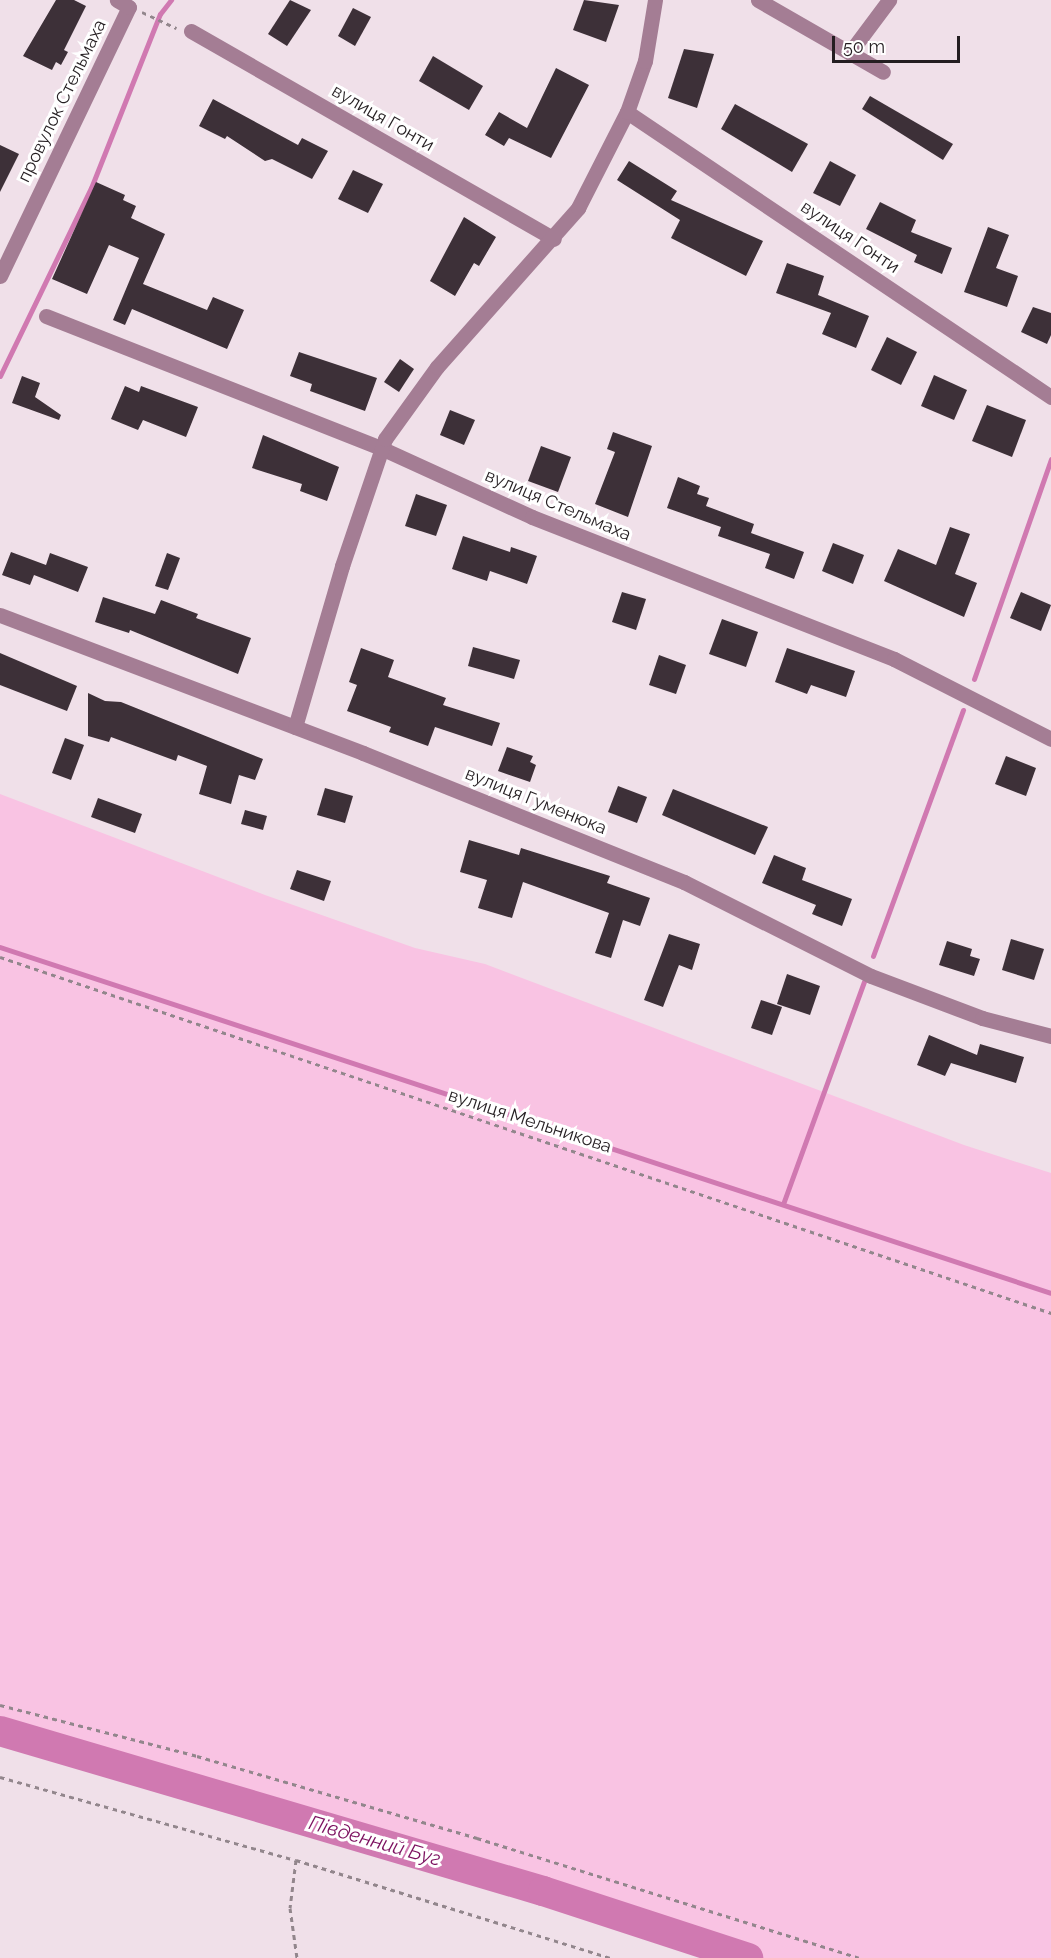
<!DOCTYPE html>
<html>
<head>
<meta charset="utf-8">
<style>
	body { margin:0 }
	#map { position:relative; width:1051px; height:1958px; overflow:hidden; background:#f0e0e9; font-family:Raleway,sans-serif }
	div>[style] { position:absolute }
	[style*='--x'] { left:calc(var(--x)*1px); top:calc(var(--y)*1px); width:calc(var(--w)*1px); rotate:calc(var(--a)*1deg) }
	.green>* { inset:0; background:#f9c3e3 }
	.stream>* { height:5px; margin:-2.5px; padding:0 2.5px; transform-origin:2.5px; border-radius:2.5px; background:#d079b1 }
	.river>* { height:30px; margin:-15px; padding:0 15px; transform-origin:15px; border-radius:15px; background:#d079b1 }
	.building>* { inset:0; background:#3d3038 }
	.path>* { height:3px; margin-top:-1.5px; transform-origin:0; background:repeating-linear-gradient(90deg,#92868c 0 4.5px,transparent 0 9px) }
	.minor>* { height:15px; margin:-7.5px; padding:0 7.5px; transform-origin:7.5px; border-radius:7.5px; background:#a47d94 }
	span { translate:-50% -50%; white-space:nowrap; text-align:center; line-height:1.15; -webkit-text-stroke:6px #fff; paint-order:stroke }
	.street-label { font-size:18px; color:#241e21 }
	.water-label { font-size:20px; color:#7b105f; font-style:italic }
	.scale { position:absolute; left:832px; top:36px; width:128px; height:27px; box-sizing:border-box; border:3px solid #241e21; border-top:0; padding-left:8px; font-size:18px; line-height:21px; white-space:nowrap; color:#241e21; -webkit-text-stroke:4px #fff; paint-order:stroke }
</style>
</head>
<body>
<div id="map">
	<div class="green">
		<i style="clip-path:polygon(0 794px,265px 895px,415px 948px,485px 964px,964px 1145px,1051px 1173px,1051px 1958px,748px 1958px,543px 1891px,0 1731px)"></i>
	</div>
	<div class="stream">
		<i style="--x:0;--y:376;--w:209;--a:-64.2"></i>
		<i style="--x:91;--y:188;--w:187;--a:-68.4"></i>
		<i style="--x:160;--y:14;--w:18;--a:-52"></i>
		<i style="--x:974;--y:679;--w:233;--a:-70.7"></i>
		<i style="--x:0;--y:947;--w:1106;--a:18.22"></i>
		<i style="--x:873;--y:956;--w:262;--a:-69.9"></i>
		<i style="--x:783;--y:1204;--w:237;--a:-70"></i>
	</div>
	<div class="river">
		<i style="--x:0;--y:1731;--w:566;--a:16.42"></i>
		<i style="--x:543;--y:1891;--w:216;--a:18.1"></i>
	</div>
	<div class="building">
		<i style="clip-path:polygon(56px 0,74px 0,86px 6px,64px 50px,68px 52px,61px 65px,56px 62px,52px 70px,23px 56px)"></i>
		<i style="clip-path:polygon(290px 0,311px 10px,287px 46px,268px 34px)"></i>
		<i style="clip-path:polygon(584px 0,619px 5px,606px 42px,573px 30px)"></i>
		<i style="clip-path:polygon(353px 8px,371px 17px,355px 46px,338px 36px)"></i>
		<i style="clip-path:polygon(684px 49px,714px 54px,697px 108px,668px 98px)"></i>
		<i style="clip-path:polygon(433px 56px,483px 86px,469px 110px,419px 81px)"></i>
		<i style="clip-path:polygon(556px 68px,589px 85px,551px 158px,509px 138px,504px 146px,485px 135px,499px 112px,527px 128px)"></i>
		<i style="clip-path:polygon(870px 96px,953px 144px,943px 160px,862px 109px)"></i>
		<i style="clip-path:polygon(213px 99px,298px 145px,302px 138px,328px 151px,312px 179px,272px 159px,265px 161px,227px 136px,225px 139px,199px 126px)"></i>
		<i style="clip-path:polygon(735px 104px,808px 144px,792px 172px,721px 129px)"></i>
		<i style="clip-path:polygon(0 145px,19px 154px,0 192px)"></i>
		<i style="clip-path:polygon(629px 161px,677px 191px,671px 200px,763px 241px,746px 276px,671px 238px,680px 220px,617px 180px)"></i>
		<i style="clip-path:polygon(830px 161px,856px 175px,840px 206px,813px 193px)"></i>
		<i style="clip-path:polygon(353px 170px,383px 184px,368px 213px,338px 199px)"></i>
		<i style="clip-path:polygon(96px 182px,125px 195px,123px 200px,136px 206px,131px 218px,165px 234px,143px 284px,207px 310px,213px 297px,244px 310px,227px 349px,132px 309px,125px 325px,113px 320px,139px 258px,109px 245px,87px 294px,52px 279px)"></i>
		<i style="clip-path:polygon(880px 202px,916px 220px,911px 232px,952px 248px,942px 274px,914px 262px,917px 255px,866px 229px)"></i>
		<i style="clip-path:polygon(464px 217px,496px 237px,479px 266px,474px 263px,455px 296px,430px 281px)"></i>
		<i style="clip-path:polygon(988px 227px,1009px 235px,996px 268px,1018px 276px,1007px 307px,964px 292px)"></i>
		<i style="clip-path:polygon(787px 263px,824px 276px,818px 295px,869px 316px,856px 348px,822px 334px,831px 313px,776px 293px)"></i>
		<i style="clip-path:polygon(1033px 307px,1051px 313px,1051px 335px,1047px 344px,1021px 332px)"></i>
		<i style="clip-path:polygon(887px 337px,917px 352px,901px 385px,871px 370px)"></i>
		<i style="clip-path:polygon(299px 352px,377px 378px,365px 411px,310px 391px,312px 384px,290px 376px)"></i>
		<i style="clip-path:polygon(400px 359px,414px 369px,399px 392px,384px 382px)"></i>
		<i style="clip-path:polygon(934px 375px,967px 390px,954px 420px,921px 406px)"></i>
		<i style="clip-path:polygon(22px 376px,40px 383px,35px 397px,61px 415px,59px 420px,12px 403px)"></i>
		<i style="clip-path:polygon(125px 386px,139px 392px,141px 386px,198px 407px,186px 437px,143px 420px,138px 430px,111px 419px)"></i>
		<i style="clip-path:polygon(987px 405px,1026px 420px,1012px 457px,972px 441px)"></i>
		<i style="clip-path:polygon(450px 410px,475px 420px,464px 445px,440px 435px)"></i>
		<i style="clip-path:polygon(613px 432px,652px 446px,628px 517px,595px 504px,615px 452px,607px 449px)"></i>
		<i style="clip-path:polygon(263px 435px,339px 467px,327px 501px,300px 491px,302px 484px,252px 468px)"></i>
		<i style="clip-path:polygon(541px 446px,571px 457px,558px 492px,528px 481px)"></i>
		<i style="clip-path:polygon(678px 477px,700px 486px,697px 494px,709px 498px,706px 506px,754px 524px,751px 533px,804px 552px,794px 579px,765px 568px,770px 554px,718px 536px,721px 527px,667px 508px)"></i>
		<i style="clip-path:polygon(416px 494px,447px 505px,436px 536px,405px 526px)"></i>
		<i style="clip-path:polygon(950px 527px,970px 534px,955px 574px,977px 583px,964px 617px,884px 581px,898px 549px,936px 565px)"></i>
		<i style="clip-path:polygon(463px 536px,510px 552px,511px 547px,537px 556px,527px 584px,490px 571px,487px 581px,452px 569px)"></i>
		<i style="clip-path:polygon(833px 543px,864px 555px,853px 584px,822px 571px)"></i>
		<i style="clip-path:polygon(11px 552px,46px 565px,50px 553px,88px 567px,78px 592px,34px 575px,30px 585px,2px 575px)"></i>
		<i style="clip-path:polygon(167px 553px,180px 558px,168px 590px,155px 586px)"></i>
		<i style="clip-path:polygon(622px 592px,646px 599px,636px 630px,612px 622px)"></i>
		<i style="clip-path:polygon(1021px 592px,1051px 605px,1041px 631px,1010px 618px)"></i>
		<i style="clip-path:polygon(103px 597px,155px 614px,161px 600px,198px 614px,196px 618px,251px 638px,238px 674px,130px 630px,129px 633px,95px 622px)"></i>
		<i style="clip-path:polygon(722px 619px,758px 632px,746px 667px,709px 654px)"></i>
		<i style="clip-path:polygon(473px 647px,520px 660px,514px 679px,468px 666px)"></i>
		<i style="clip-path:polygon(361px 648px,394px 660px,388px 677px,446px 698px,443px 705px,500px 723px,492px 746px,435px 727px,428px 746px,389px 732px,391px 727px,347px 711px,357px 685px,349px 682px)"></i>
		<i style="clip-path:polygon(787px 648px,855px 671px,846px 697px,811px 685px,807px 694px,775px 682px)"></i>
		<i style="clip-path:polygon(0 653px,77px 686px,67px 711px,0 685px)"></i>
		<i style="clip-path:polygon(659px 655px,686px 665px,676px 694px,649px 685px)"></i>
		<i style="clip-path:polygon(88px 693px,105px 701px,121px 702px,263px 759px,255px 780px,239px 775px,231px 804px,199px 794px,207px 766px,178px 755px,176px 761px,111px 737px,109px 742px,88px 736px)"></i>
		<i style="clip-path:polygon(65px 738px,84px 745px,71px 780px,52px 773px)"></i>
		<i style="clip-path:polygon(507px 747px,533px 756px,530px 762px,536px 765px,530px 782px,498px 771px)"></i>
		<i style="clip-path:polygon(1006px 756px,1036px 768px,1026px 796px,995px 784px)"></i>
		<i style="clip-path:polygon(618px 786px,647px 797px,637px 823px,608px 812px)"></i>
		<i style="clip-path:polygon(325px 788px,353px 796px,345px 823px,317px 815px)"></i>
		<i style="clip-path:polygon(673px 789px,768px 827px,755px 855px,662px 815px)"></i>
		<i style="clip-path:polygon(98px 798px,142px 814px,135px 833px,91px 817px)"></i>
		<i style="clip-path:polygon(245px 810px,267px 816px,263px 830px,241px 824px)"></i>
		<i style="clip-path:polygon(469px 840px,519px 855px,521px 848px,610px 876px,607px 883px,650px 898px,640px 926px,623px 920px,611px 958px,595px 953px,609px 913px,523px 882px,512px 918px,478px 908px,487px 880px,460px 872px)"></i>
		<i style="clip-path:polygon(774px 855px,806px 868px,802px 880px,852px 899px,842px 926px,812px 914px,816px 905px,762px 883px)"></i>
		<i style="clip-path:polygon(297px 870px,331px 881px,324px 901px,290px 889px)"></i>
		<i style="clip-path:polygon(669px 934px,700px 944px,692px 970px,679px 965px,663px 1007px,644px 1000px)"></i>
		<i style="clip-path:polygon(1011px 939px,1044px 949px,1034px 980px,1002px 970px)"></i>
		<i style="clip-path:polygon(947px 941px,972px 949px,970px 956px,980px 959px,974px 976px,939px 965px)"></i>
		<i style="clip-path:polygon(787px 974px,820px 986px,810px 1015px,777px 1004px)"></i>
		<i style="clip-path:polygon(761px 1000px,782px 1007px,772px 1035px,751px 1028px)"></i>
		<i style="clip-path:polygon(929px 1035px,977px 1055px,980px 1044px,1024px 1057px,1016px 1083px,951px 1063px,945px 1076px,917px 1065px)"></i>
	</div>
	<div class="path">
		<i style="--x:142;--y:12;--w:38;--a:25"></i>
		<i style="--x:0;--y:957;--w:1110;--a:18.71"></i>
		<i style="--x:0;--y:1705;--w:203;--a:14.5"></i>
		<i style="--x:197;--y:1756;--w:292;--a:16.3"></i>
		<i style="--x:477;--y:1838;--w:400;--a:17.4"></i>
		<i style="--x:0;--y:1777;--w:307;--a:15.7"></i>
		<i style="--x:296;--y:1860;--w:48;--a:97.1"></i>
		<i style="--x:290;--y:1908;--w:50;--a:82"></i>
		<i style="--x:296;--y:1860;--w:330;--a:17.3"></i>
	</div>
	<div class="minor">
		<i style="--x:758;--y:0;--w:144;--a:29.9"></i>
		<i style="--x:191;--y:31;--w:418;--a:29.8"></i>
		<i style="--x:851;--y:51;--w:64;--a:-53.3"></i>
		<i style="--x:627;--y:112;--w:511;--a:33.91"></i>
		<i style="--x:0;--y:276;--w:298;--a:-64.4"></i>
		<i style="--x:129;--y:7;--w:14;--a:-150"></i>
		<i style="--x:46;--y:316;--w:362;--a:21.5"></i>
		<i style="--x:383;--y:449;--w:164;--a:24.5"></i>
		<i style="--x:532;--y:517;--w:389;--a:21.4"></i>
		<i style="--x:894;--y:659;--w:176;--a:27"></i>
		<i style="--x:0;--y:615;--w:388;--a:20.8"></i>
		<i style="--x:363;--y:753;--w:346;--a:21.9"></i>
		<i style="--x:684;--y:882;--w:209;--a:26.7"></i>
		<i style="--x:871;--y:976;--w:119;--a:20.7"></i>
		<i style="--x:982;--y:1018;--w:71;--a:14.6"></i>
		<i style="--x:295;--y:727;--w:168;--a:-73.7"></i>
		<i style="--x:342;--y:566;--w:134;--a:-71.3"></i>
		<i style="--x:385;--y:439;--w:89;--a:-54.2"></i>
		<i style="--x:437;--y:367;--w:213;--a:-48.4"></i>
		<i style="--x:578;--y:208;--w:108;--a:-63"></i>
		<i style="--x:627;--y:112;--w:54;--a:-70.6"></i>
		<i style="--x:645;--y:61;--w:62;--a:-80.7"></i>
	</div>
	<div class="street-label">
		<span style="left:62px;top:101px;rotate:-64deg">провулок Стельмаха</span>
		<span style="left:383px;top:118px;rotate:30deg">вулиця Гонти</span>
		<span style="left:850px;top:237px;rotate:34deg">вулиця Гонти</span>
		<span style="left:558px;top:505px;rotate:23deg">вулиця Стельмаха</span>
		<span style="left:536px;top:801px;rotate:22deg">вулиця Гуменюка</span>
		<span style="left:530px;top:1121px;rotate:18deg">вулиця Мельникова</span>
	</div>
	<div class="water-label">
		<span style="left:375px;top:1841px;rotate:16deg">Південний Буг</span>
	</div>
	<div class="scale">50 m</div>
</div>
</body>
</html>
